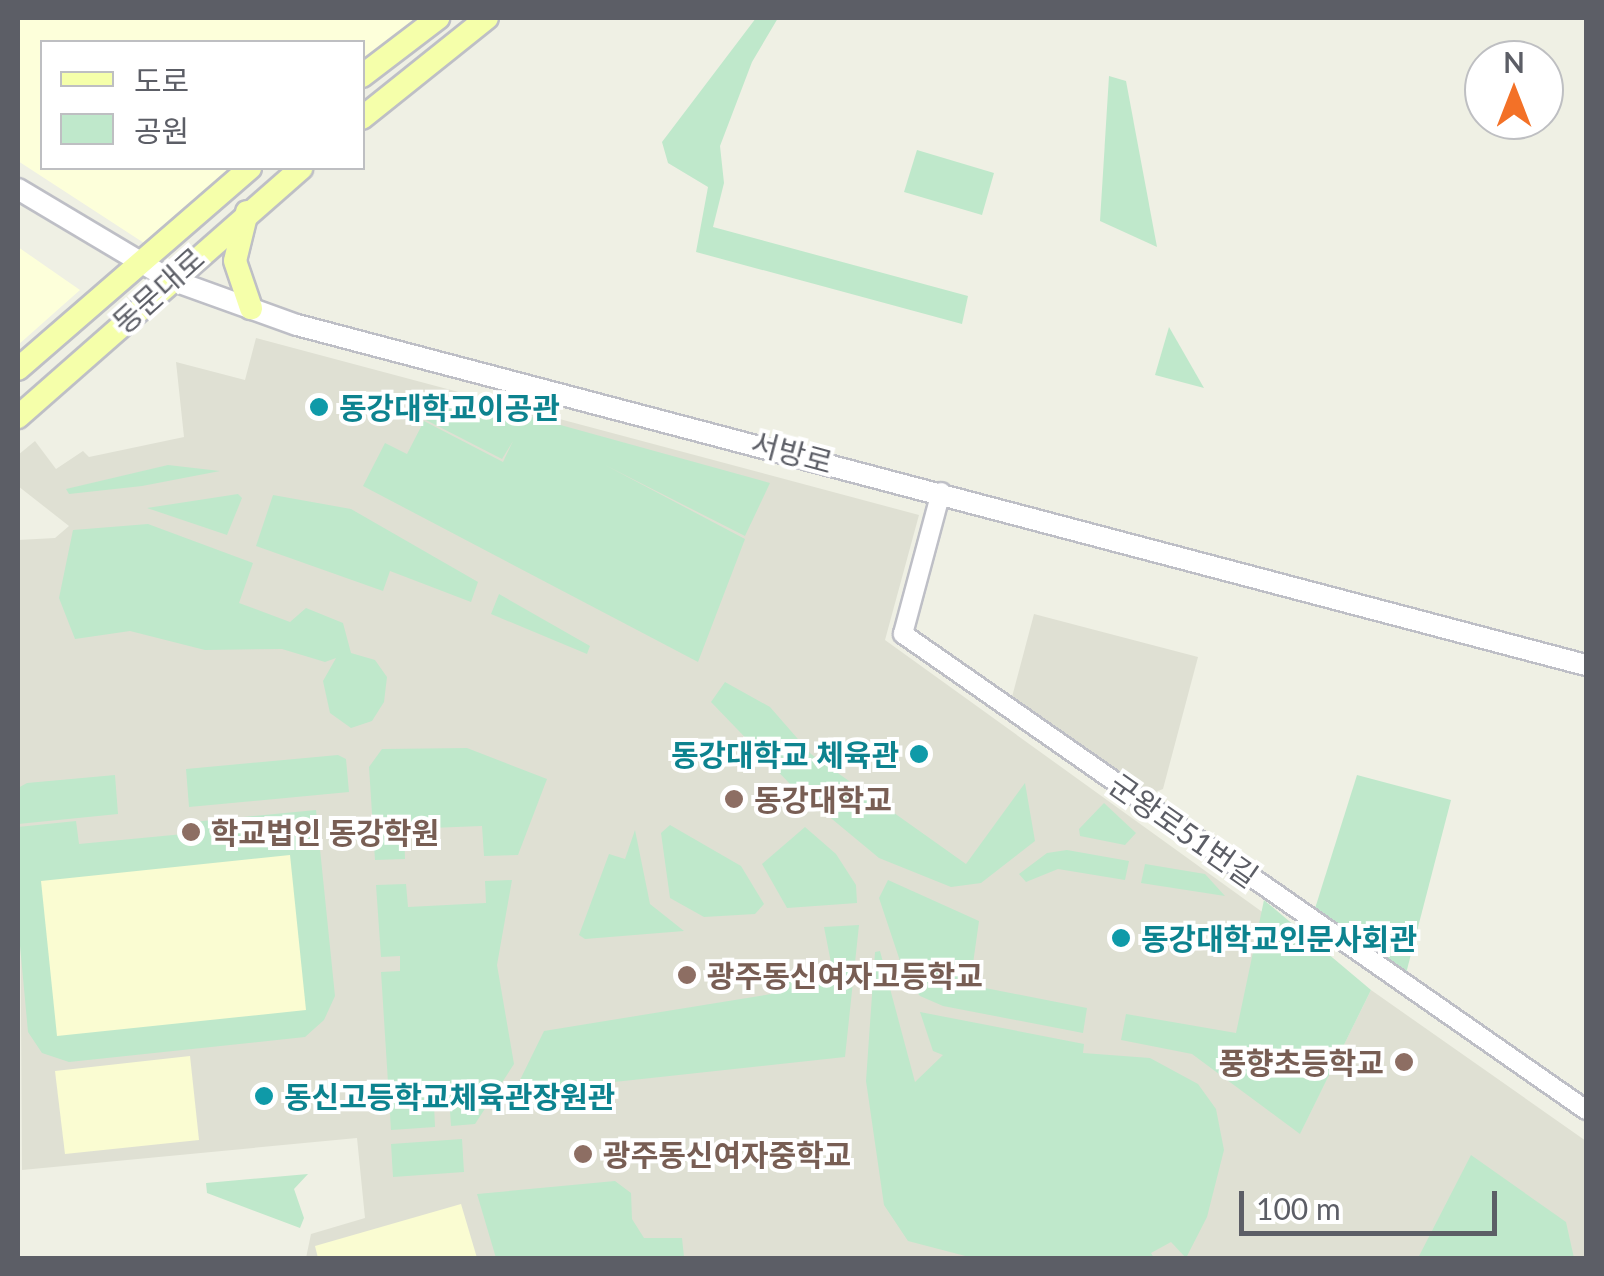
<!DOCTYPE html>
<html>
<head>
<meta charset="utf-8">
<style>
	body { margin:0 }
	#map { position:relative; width:1604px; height:1276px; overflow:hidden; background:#eff0e4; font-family:Lato,"Noto Sans KR",sans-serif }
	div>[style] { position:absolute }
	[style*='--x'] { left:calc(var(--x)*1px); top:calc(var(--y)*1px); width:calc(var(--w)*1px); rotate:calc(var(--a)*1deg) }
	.commercial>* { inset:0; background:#fdffda }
	.education>* { inset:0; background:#dfe0d3 }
	.green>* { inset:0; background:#bfe8cb }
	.sand>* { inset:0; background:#fafcd2 }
	.roads { filter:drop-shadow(2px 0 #bebfc6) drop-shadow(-2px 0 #bebfc6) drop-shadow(0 2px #bebfc6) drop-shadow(0 -2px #bebfc6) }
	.tertiary>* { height:18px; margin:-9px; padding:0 9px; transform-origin:9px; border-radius:9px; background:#fff }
	.secondary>* { height:20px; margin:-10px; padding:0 10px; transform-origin:10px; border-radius:10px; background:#fff }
	.primary>* { height:22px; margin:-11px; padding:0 11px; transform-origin:11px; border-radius:11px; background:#f5ffaa }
	.dots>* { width:28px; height:28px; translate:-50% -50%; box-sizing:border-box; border:5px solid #fff; border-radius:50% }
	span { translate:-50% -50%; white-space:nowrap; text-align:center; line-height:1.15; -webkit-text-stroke:8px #fff; paint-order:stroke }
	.street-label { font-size:30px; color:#5c5e66 }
	.culture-label { font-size:30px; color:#0d838f; font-weight:700 }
	.left { translate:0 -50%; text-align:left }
	.right { translate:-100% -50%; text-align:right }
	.education-label { font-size:30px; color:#785e54; font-weight:700 }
	.frame { position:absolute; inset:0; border:20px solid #5c5e66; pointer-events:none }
	.legend { position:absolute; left:40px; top:40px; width:325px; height:130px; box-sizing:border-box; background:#fff; border:2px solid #bebfc2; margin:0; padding:12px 18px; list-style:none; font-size:30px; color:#5c5e66 }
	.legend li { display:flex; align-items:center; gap:20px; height:50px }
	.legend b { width:50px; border:2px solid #bebfc2 }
	.north { position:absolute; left:1464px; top:40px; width:100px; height:100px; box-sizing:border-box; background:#fff; border:2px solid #bebfc2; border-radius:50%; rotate:0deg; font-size:28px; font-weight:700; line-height:40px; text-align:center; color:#5c5e66 }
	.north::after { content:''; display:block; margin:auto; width:35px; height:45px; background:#f37127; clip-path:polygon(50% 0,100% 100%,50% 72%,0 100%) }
	.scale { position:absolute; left:1239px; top:1191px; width:258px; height:45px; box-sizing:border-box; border:5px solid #5c5e66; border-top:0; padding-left:12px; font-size:30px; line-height:35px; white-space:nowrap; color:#5c5e66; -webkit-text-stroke:8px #fff; paint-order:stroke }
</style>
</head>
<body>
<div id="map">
	<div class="commercial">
		<i style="clip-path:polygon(18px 18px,427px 18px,363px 68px,362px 42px,42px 42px,42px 168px,243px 168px,144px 243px,18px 161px)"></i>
		<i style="clip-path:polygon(18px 247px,80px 290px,18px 345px)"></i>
	</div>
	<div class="education">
		<i style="clip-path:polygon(256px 338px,919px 515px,885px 640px,1279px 924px,1300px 1133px,1371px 990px,1586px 1141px,1586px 1258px,306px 1258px,311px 1234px,365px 1218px,357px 1138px,22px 1170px,18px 540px,55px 538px,69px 526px,18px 486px,18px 455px,35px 441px,56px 469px,83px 451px,89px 457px,184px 437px,176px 362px,245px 380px)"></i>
		<i style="clip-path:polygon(1034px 614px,1198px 657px,1163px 789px,1148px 795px,1012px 697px)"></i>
	</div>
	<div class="green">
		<i style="clip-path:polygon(756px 18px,778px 18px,752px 62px,720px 146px,724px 183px,713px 227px,968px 296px,962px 324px,696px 252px,708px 187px,668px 163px,662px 142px)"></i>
		<i style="clip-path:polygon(1109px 76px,1126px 81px,1157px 247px,1100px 221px)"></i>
		<i style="clip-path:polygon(917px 150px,994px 173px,982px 215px,904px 192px)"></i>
		<i style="clip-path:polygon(1169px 327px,1204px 388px,1155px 375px)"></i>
		<i style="clip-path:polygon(438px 391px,770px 483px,745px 536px,605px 465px,745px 539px,698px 662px,363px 486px,385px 443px,407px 454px,424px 421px,503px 462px,513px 441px,502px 459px,426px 420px)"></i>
		<i style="clip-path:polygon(168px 465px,220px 471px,142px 486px,69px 494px,66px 489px)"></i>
		<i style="clip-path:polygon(238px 494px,242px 498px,227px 535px,147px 508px)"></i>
		<i style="clip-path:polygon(273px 495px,351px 509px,478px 582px,471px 602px,390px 571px,383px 591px,256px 546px)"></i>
		<i style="clip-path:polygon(148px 524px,253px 563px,239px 603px,290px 622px,306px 608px,343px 623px,351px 653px,375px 660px,387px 677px,384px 702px,372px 721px,351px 728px,330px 713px,323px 681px,336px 658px,325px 662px,282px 649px,205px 650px,130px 631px,75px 639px,59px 598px,73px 530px)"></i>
		<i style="clip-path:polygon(499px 594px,590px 646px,587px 654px,491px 614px)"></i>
		<i style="clip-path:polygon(725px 682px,770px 707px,811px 754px,966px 864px,1025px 783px,1035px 841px,981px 883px,951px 887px,879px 858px,791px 785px,711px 702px)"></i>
		<i style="clip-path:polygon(467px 748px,547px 779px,518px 855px,484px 856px,482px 826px,404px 829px,405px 859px,375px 860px,369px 767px,382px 749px)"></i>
		<i style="clip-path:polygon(338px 755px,346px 759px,349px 792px,189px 807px,186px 769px)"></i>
		<i style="clip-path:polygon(115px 775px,118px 814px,18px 824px,18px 788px,27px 783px)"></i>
		<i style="clip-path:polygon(1357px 775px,1451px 800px,1403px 985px,1312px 918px)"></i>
		<i style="clip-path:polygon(1104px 803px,1136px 833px,1125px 845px,1080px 836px,1079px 829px)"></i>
		<i style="clip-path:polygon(316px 810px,335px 996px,324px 1020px,305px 1037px,69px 1062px,42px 1053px,28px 1032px,18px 924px,18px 827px,76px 821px,79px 844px,194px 833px,193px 822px)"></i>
		<i style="clip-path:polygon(670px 825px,741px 866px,764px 904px,755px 914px,704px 917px,670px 898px,661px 833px)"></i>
		<i style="clip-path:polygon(805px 827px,836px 854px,856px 885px,857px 903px,787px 908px,762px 864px)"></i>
		<i style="clip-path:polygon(635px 830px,650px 904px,684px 931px,585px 939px,579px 935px,609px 854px,625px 859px)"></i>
		<i style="clip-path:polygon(1067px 850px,1129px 861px,1125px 880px,1058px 869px,1026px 882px,1019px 874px,1047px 853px)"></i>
		<i style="clip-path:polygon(1145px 864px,1205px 874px,1225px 896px,1141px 883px)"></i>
		<i style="clip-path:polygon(512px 880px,497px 965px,514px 1064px,475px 1124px,451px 1126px,448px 1081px,433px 1081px,435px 1127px,391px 1130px,381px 972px,400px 971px,400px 956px,381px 957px,376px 885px,406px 884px,408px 907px,486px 903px,485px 881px)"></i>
		<i style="clip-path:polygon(888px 880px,979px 921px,970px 985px,1087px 1008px,1083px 1033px,943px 1006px,920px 996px,906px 979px,879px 898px)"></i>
		<i style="clip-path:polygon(1264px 900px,1371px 990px,1300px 1134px,1192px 1054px,1121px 1040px,1126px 1014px,1236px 1033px)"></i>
		<i style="clip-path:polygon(859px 925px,845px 1057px,522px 1092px,520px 1080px,544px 1031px,771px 994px,769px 976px,812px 972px,835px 983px,824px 927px)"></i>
		<i style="clip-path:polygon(880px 951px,915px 1082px,943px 1055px,933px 1051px,920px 1012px,1084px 1044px,1083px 1053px,1150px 1058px,1198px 1084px,1216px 1109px,1224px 1150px,1207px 1217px,1186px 1258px,1171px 1242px,1151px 1253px,1154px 1258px,973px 1258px,908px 1241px,884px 1205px,866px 1081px,875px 952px)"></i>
		<i style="clip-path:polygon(462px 1139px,464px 1172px,393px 1177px,391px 1144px)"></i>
		<i style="clip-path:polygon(1471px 1155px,1566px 1222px,1574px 1258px,1418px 1258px)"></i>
		<i style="clip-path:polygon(308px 1174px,294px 1189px,304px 1218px,300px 1228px,207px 1193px,206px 1183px)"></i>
		<i style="clip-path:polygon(615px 1181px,631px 1193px,632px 1219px,644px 1238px,682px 1238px,684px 1257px,724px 1258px,496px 1258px,477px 1194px)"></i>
	</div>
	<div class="sand">
		<i style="clip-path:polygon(290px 855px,306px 1010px,57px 1036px,41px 881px)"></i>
		<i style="clip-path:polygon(190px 1056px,199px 1140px,65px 1154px,55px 1071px)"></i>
		<i style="clip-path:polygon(461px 1204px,477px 1258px,318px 1258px,315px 1246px)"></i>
	</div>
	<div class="roads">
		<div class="tertiary">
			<i style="--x:941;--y:492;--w:147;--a:105"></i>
			<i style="--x:903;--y:634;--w:833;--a:34.87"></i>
		</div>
		<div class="secondary">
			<i style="--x:18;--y:189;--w:176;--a:30.8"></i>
			<i style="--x:169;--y:279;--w:136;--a:19.8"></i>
			<i style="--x:297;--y:325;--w:1333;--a:14.78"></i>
		</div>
		<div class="primary">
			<i style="--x:362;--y:76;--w:96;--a:-37.3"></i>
			<i style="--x:362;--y:118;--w:160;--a:-38.7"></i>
			<i style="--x:247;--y:212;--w:50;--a:103.8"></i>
			<i style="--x:235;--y:261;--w:50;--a:71.2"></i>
			<i style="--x:18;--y:369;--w:307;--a:-40.9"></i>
			<i style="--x:18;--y:417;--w:377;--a:-41.3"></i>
		</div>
	</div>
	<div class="dots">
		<i style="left:319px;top:407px;background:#0f9aa8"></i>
		<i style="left:919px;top:754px;background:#0f9aa8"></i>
		<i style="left:734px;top:799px;background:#8d6e63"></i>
		<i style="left:191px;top:832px;background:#8d6e63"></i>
		<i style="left:1121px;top:938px;background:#0f9aa8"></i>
		<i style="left:687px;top:975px;background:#8d6e63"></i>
		<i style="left:1404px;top:1062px;background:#8d6e63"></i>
		<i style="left:264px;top:1096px;background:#0f9aa8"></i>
		<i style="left:583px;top:1154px;background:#8d6e63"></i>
	</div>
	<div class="street-label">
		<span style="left:158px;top:290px;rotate:-42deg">동문대로</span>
		<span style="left:792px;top:452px;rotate:15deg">서방로</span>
		<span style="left:1184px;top:830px;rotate:35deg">군왕로51번길</span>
	</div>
	<div class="culture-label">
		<span class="left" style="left:339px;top:407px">동강대학교이공관</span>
		<span class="right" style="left:899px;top:754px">동강대학교 체육관</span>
		<span class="left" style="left:1141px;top:938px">동강대학교인문사회관</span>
		<span class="left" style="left:284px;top:1096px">동신고등학교체육관장원관</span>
	</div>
	<div class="education-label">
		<span class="left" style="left:754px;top:799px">동강대학교</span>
		<span class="left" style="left:211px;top:832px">학교법인 동강학원</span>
		<span class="left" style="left:707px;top:975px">광주동신여자고등학교</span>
		<span class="right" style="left:1384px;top:1062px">풍향초등학교</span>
		<span class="left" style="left:603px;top:1154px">광주동신여자중학교</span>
	</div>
	<div class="frame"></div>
	<ul class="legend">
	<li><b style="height:12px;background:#f5ffaa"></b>도로</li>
	<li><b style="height:28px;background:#bfe8cb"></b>공원</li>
	</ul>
	<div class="north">N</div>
	<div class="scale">100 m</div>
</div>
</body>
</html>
